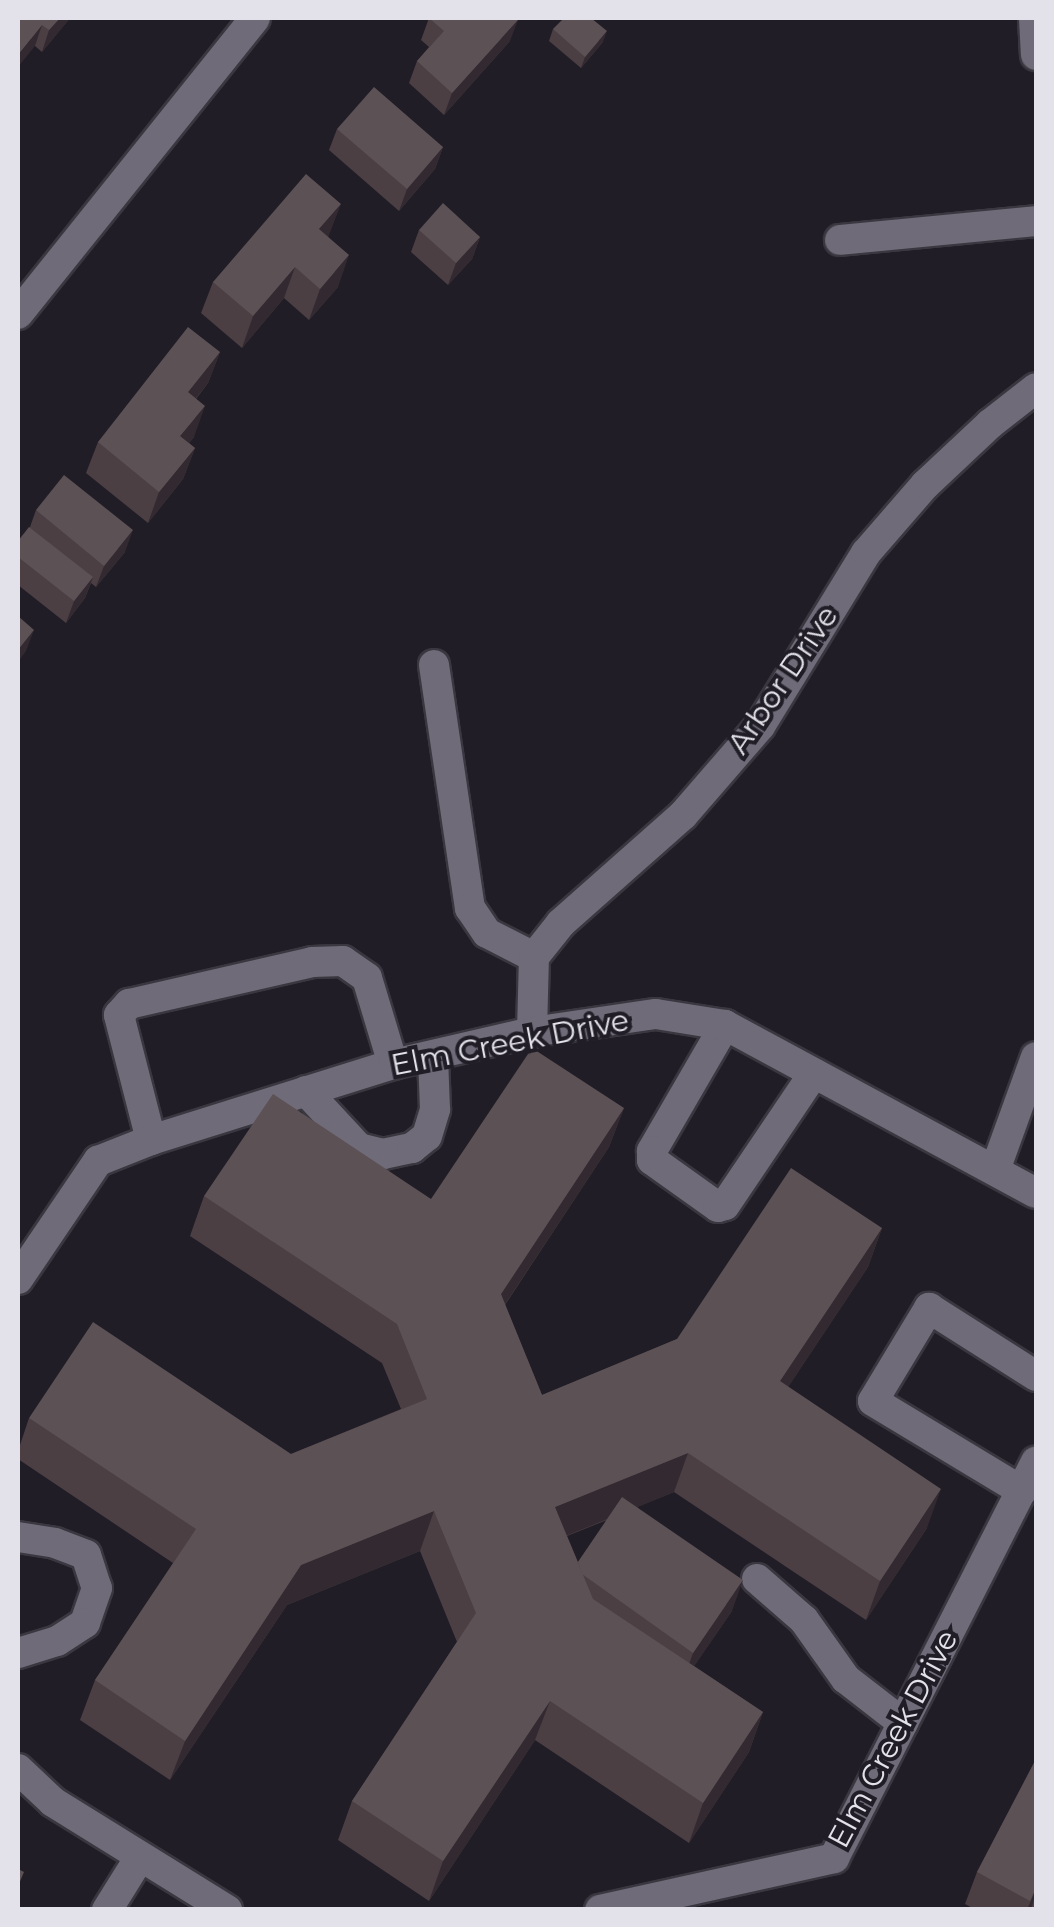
<!DOCTYPE html>
<html>
<head>
<meta charset="utf-8">
<style>
	body { margin:0 }
	#map { position:relative; width:1054px; height:1927px; overflow:hidden; background:#201d27; font-family:Montserrat,sans-serif }
	div>[style] { position:absolute }
	[style*='--x'] { left:calc(var(--x)*1px); top:calc(var(--y)*1px); width:calc(var(--w)*1px); rotate:calc(var(--a)*1deg) }
	.roads { filter:drop-shadow(2px 0 #3a3740) drop-shadow(-2px 0 #3a3740) drop-shadow(0 2px #3a3740) drop-shadow(0 -2px #3a3740) }
	.minor>* { height:30px; margin:-15px; padding:0 15px; transform-origin:15px; border-radius:15px; background:#6f6b78 }
	.wall>* { inset:0; background:#4b3f43 }
	.shaded-wall>* { inset:0; background:#332a31 }
	.building>* { inset:0; background:#5c5155 }
	span { translate:-50% -50%; white-space:nowrap; text-align:center; line-height:1.15; -webkit-text-stroke:8px #201d27; paint-order:stroke }
	.street-label { font-size:30px; color:#e3e1e9 }
	.frame { position:absolute; inset:0; border:20px solid #e3e1e9; pointer-events:none }
</style>
</head>
<body>
<div id="map">
	<div class="roads">
		<div class="minor">
			<i style="--x:1034;--y:18;--w:37;--a:87"></i>
			<i style="--x:840;--y:240;--w:197;--a:-5.5"></i>
			<i style="--x:18;--y:314;--w:379;--a:-51.3"></i>
			<i style="--x:434;--y:665;--w:246;--a:81.6"></i>
			<i style="--x:470;--y:908;--w:30;--a:56"></i>
			<i style="--x:487;--y:933;--w:53;--a:27.1"></i>
			<i style="--x:725;--y:1025;--w:146;--a:120.1"></i>
			<i style="--x:652;--y:1151;--w:9;--a:90"></i>
			<i style="--x:652;--y:1160;--w:81;--a:35.5"></i>
			<i style="--x:718;--y:1207;--w:7;--a:-16"></i>
			<i style="--x:725;--y:1205;--w:159;--a:-56"></i>
			<i style="--x:532;--y:1032;--w:75;--a:-88.5"></i>
			<i style="--x:534;--y:957;--w:43;--a:-51.5"></i>
			<i style="--x:561;--y:923;--w:163;--a:-41.5"></i>
			<i style="--x:683;--y:815;--w:118;--a:-49.1"></i>
			<i style="--x:760;--y:726;--w:203;--a:-58.5"></i>
			<i style="--x:866;--y:553;--w:90;--a:-49.1"></i>
			<i style="--x:925;--y:485;--w:89;--a:-43.2"></i>
			<i style="--x:990;--y:424;--w:58;--a:-38"></i>
			<i style="--x:306;--y:1091;--w:78;--a:47.1"></i>
			<i style="--x:359;--y:1148;--w:25;--a:14"></i>
			<i style="--x:383;--y:1154;--w:30;--a:-12"></i>
			<i style="--x:412;--y:1148;--w:19;--a:-39"></i>
			<i style="--x:427;--y:1136;--w:28;--a:-73"></i>
			<i style="--x:435;--y:1109;--w:52;--a:-92.2"></i>
			<i style="--x:151;--y:1140;--w:129;--a:-104.4"></i>
			<i style="--x:119;--y:1015;--w:15;--a:-48"></i>
			<i style="--x:129;--y:1004;--w:188;--a:-12.9"></i>
			<i style="--x:312;--y:962;--w:31;--a:-2"></i>
			<i style="--x:343;--y:961;--w:29;--a:35"></i>
			<i style="--x:367;--y:978;--w:90;--a:73.2"></i>
			<i style="--x:995;--y:1170;--w:120;--a:-70.1"></i>
			<i style="--x:18;--y:1279;--w:143;--a:-55.9"></i>
			<i style="--x:98;--y:1161;--w:57;--a:-21.6"></i>
			<i style="--x:151;--y:1140;--w:254;--a:-17.4"></i>
			<i style="--x:393;--y:1064;--w:143;--a:-13"></i>
			<i style="--x:532;--y:1032;--w:125;--a:-8.3"></i>
			<i style="--x:656;--y:1014;--w:70;--a:9.1"></i>
			<i style="--x:725;--y:1025;--w:353;--a:28.4"></i>
			<i style="--x:1022;--y:1491;--w:174;--a:-148.9"></i>
			<i style="--x:873;--y:1401;--w:109;--a:-58.9"></i>
			<i style="--x:929;--y:1308;--w:127;--a:32.4"></i>
			<i style="--x:18;--y:1537;--w:37;--a:9"></i>
			<i style="--x:55;--y:1543;--w:33;--a:21"></i>
			<i style="--x:86;--y:1555;--w:35;--a:72"></i>
			<i style="--x:97;--y:1588;--w:37;--a:109"></i>
			<i style="--x:85;--y:1623;--w:33;--a:147"></i>
			<i style="--x:57;--y:1641;--w:41;--a:162.9"></i>
			<i style="--x:757;--y:1579;--w:62;--a:41.1"></i>
			<i style="--x:804;--y:1620;--w:72;--a:54.6"></i>
			<i style="--x:846;--y:1679;--w:72;--a:37.7"></i>
			<i style="--x:18;--y:1769;--w:48;--a:43.3"></i>
			<i style="--x:53;--y:1802;--w:205;--a:31.8"></i>
			<i style="--x:107;--y:1910;--w:62;--a:-58.1"></i>
			<i style="--x:600;--y:1910;--w:240;--a:-12.5"></i>
			<i style="--x:834;--y:1858;--w:445;--a:-63"></i>
		</div>
	</div>
	<div class="wall">
		<i style="clip-path:polygon(18px 18px,70px 18px,42px 52px,35px 46px)"></i>
		<i style="clip-path:polygon(429px 18px,510px 41px,444px 115px,409px 83px,417px 61px,429px 47px,421px 40px)"></i>
		<i style="clip-path:polygon(553px 29px,603px 42px,581px 68px,549px 41px)"></i>
		<i style="clip-path:polygon(337px 129px,443px 147px,435px 169px,399px 211px,329px 150px)"></i>
		<i style="clip-path:polygon(419px 230px,480px 237px,472px 259px,448px 285px,411px 252px)"></i>
		<i style="clip-path:polygon(329px 235px,328px 237px,338px 287px,309px 320px,284px 298px,242px 348px,201px 313px,213px 282px)"></i>
		<i style="clip-path:polygon(220px 352px,208px 383px,196px 399px,194px 437px,189px 443px,195px 448px,183px 479px,148px 523px,86px 473px,98px 442px)"></i>
		<i style="clip-path:polygon(36px 510px,125px 552px,96px 587px,91px 583px,85px 598px,66px 623px,18px 585px,18px 541px,30px 527px)"></i>
		<i style="clip-path:polygon(evenodd,624px 1108px,609px 1147px,505px 1305px,542px 1395px,677px 1339px,882px 1228px,868px 1267px,788px 1387px,927px 1528px,866px 1620px,674px 1492px,637px 1507px,732px 1611px,694px 1666px,763px 1712px,749px 1752px,689px 1843px,535px 1740px,429px 1901px,338px 1840px,352px 1801px,457px 1642px,420px 1551px,287px 1605px,170px 1780px,80px 1720px,95px 1680px,173px 1563px,18px 1459px,18px 1451px,29px 1418px,291px 1454px,401px 1409px,382px 1363px,190px 1236px,204px 1196px,431px 1199px,624px 1108px,607px 1520px,578px 1562px,567px 1536px,607px 1520px)"></i>
		<i style="clip-path:polygon(1036px 1759px,1036px 1910px,976px 1910px,965px 1904px,977px 1872px)"></i>
	</div>
	<div class="shaded-wall">
		<i style="clip-path:polygon(60px 18px,70px 18px,42px 52px,49px 30px)"></i>
		<i style="clip-path:polygon(518px 20px,510px 41px,444px 115px,452px 93px)"></i>
		<i style="clip-path:polygon(42px 25px,35px 46px,18px 67px,18px 55px)"></i>
		<i style="clip-path:polygon(607px 31px,603px 42px,581px 68px,585px 57px)"></i>
		<i style="clip-path:polygon(443px 147px,435px 169px,399px 211px,407px 189px)"></i>
		<i style="clip-path:polygon(341px 204px,329px 235px,308px 260px,319px 229px)"></i>
		<i style="clip-path:polygon(480px 237px,472px 259px,448px 285px,456px 263px)"></i>
		<i style="clip-path:polygon(349px 255px,338px 287px,309px 320px,320px 289px)"></i>
		<i style="clip-path:polygon(295px 267px,284px 298px,242px 348px,253px 316px)"></i>
		<i style="clip-path:polygon(220px 352px,208px 383px,176px 423px,188px 392px)"></i>
		<i style="clip-path:polygon(205px 406px,194px 437px,169px 468px,180px 436px)"></i>
		<i style="clip-path:polygon(195px 448px,183px 479px,148px 523px,159px 492px)"></i>
		<i style="clip-path:polygon(133px 530px,125px 552px,96px 587px,104px 566px)"></i>
		<i style="clip-path:polygon(93px 577px,85px 598px,66px 623px,74px 601px)"></i>
		<i style="clip-path:polygon(34px 630px,26px 651px,18px 662px,18px 650px)"></i>
		<i style="clip-path:polygon(624px 1108px,609px 1147px,486px 1333px,501px 1294px)"></i>
		<i style="clip-path:polygon(882px 1228px,868px 1267px,766px 1420px,780px 1381px)"></i>
		<i style="clip-path:polygon(688px 1453px,674px 1492px,541px 1546px,555px 1507px)"></i>
		<i style="clip-path:polygon(941px 1489px,927px 1528px,866px 1620px,880px 1581px)"></i>
		<i style="clip-path:polygon(434px 1511px,420px 1551px,287px 1605px,170px 1780px,185px 1741px,301px 1565px)"></i>
		<i style="clip-path:polygon(743px 1580px,732px 1611px,682px 1684px,693px 1653px)"></i>
		<i style="clip-path:polygon(550px 1701px,535px 1740px,429px 1901px,443px 1861px)"></i>
		<i style="clip-path:polygon(763px 1712px,749px 1752px,689px 1843px,703px 1803px)"></i>
		<i style="clip-path:polygon(1036px 1888px,1036px 1893px,1031px 1910px,1027px 1910px)"></i>
	</div>
	<div class="building">
		<i style="clip-path:polygon(18px 18px,60px 18px,49px 30px,42px 25px,18px 55px)"></i>
		<i style="clip-path:polygon(429px 18px,516px 18px,518px 20px,452px 93px,417px 61px,444px 31px)"></i>
		<i style="clip-path:polygon(564px 18px,591px 18px,607px 31px,585px 57px,553px 29px)"></i>
		<i style="clip-path:polygon(374px 87px,443px 147px,407px 189px,337px 129px)"></i>
		<i style="clip-path:polygon(306px 174px,341px 204px,319px 229px,349px 255px,320px 289px,295px 267px,253px 316px,213px 282px)"></i>
		<i style="clip-path:polygon(443px 203px,480px 237px,456px 263px,419px 230px)"></i>
		<i style="clip-path:polygon(188px 327px,220px 352px,188px 392px,205px 406px,180px 436px,195px 448px,159px 492px,98px 442px)"></i>
		<i style="clip-path:polygon(64px 475px,133px 530px,104px 566px,36px 510px)"></i>
		<i style="clip-path:polygon(29px 527px,93px 577px,74px 601px,18px 557px,18px 541px)"></i>
		<i style="clip-path:polygon(18px 616px,34px 630px,18px 650px)"></i>
		<i style="clip-path:polygon(532px 1048px,624px 1108px,501px 1294px,542px 1395px,677px 1339px,791px 1168px,882px 1228px,780px 1381px,941px 1489px,880px 1581px,688px 1453px,555px 1507px,593px 1599px,763px 1712px,703px 1803px,550px 1701px,443px 1861px,352px 1801px,476px 1613px,434px 1511px,301px 1565px,185px 1741px,95px 1680px,196px 1529px,29px 1418px,93px 1322px,291px 1454px,427px 1399px,397px 1324px,204px 1196px,273px 1094px,431px 1199px)"></i>
		<i style="clip-path:polygon(622px 1497px,743px 1580px,693px 1653px,582px 1574px,578px 1562px)"></i>
		<i style="clip-path:polygon(1036px 1759px,1036px 1888px,1030px 1901px,977px 1872px)"></i>
		<i style="clip-path:polygon(18px 1869px,24px 1872px,18px 1886px)"></i>
	</div>
	<div class="street-label">
		<span style="left:783px;top:680px;rotate:-56deg">Arbor Drive</span>
		<span style="left:510px;top:1043px;rotate:-11deg">Elm Creek Drive</span>
		<span style="left:893px;top:1739px;rotate:-62deg">Elm Creek Drive</span>
	</div>
	<div class="frame"></div>
</div>
</body>
</html>
